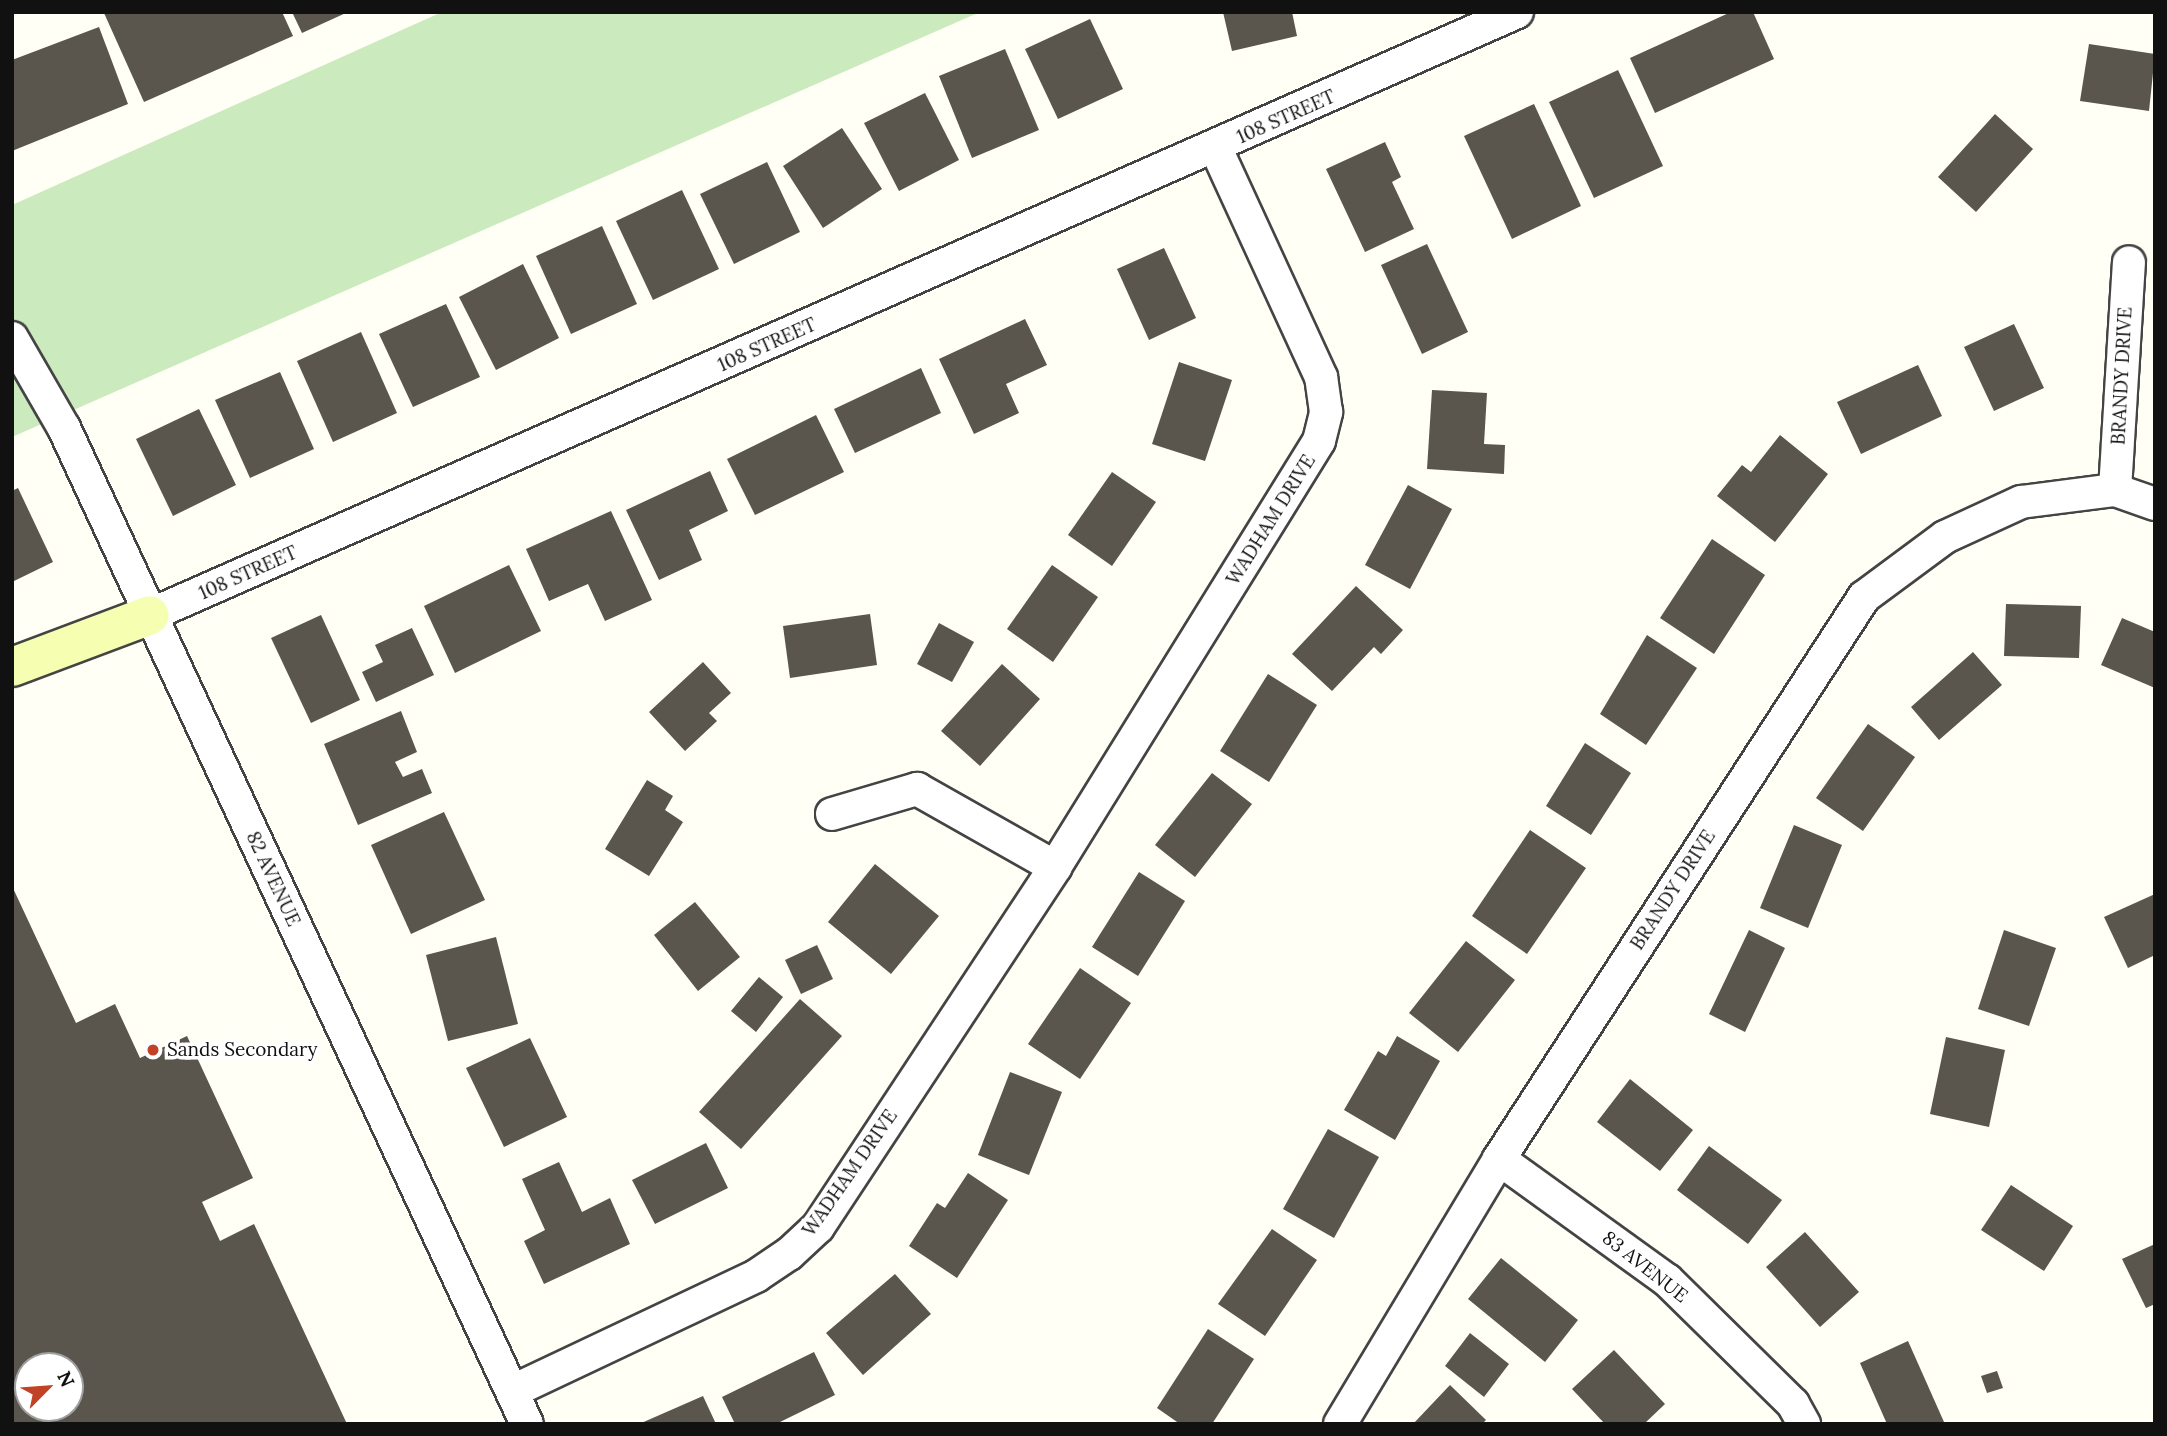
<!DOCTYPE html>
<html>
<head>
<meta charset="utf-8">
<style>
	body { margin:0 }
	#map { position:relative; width:2167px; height:1436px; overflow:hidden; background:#fffff5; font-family:Lora,serif }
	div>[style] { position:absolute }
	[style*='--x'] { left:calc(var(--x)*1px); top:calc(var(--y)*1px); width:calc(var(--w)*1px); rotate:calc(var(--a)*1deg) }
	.green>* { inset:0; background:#cbeabd }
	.building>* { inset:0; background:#5a554d }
	.roads { filter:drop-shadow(2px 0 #444) drop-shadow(-2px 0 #444) drop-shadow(0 2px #444) drop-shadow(0 -2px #444) }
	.street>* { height:32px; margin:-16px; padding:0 16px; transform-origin:16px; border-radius:16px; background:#fff }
	.secondary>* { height:38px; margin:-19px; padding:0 19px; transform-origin:19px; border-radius:19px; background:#f6feb1 }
	.dots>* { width:19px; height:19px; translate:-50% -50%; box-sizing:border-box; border:4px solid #fff; border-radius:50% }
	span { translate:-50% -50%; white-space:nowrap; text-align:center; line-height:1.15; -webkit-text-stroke:7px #fff; paint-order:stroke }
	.street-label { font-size:19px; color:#111 }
	.poi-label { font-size:19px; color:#111 }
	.left { translate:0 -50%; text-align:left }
	.frame { position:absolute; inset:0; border:14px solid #111; pointer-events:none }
	.north { position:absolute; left:14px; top:1352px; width:70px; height:70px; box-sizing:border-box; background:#fff; border:2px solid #a0a0a0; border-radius:50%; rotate:65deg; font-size:19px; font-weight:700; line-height:28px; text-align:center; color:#111 }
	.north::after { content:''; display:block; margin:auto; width:24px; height:32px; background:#c24228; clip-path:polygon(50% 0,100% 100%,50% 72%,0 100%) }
</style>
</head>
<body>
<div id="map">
	<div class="green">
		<i style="clip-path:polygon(442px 12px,980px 12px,12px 437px,12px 205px)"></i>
	</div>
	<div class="building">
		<i style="clip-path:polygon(282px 12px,293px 36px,144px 102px,104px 13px)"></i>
		<i style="clip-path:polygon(292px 12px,348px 12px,302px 33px)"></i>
		<i style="clip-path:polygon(1223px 12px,1292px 12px,1297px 36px,1232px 51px)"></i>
		<i style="clip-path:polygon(1731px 12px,1753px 12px,1774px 59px,1655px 113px,1630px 58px)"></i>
		<i style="clip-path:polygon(1090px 19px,1123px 89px,1058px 119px,1025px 49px)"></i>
		<i style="clip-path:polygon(99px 27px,128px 104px,12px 151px,12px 60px)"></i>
		<i style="clip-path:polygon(2089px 44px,2155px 54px,2149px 111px,2080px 101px)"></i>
		<i style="clip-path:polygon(1005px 49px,1039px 130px,972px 158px,939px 76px)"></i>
		<i style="clip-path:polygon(1618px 70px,1663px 166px,1594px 198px,1549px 102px)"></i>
		<i style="clip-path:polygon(925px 93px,959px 160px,899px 191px,864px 123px)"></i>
		<i style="clip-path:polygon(1534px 104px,1581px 206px,1512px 239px,1464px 136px)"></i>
		<i style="clip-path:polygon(1995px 114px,2033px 149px,1976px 212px,1938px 177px)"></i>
		<i style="clip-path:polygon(842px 128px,882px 189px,823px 228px,783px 166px)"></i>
		<i style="clip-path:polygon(1385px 142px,1401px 177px,1392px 182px,1414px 229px,1365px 252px,1326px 169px)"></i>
		<i style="clip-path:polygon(767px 162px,800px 232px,734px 264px,700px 194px)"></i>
		<i style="clip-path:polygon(682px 190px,719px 269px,653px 300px,616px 221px)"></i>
		<i style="clip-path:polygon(602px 226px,637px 304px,571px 334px,536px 256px)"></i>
		<i style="clip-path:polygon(1427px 244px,1468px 332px,1422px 354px,1381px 265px)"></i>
		<i style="clip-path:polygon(1164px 248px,1196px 318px,1149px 340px,1117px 269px)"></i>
		<i style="clip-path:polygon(523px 264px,559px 338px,496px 370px,459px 297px)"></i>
		<i style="clip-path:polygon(446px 304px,480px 377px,413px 407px,379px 334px)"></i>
		<i style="clip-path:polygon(1025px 319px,1047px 365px,1006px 384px,1019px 413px,974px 434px,939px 359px)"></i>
		<i style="clip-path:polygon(2014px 324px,2044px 388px,1994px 411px,1964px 347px)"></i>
		<i style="clip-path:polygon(361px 332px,397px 413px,333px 442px,297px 361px)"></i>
		<i style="clip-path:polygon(1179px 362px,1232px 380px,1205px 461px,1152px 444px)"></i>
		<i style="clip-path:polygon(1918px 365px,1942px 416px,1861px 454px,1837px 402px)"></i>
		<i style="clip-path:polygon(921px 368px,941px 413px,855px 453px,834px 409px)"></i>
		<i style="clip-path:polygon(280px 372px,314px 449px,250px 478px,215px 400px)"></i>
		<i style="clip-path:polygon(1432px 390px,1487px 393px,1484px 444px,1505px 445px,1504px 474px,1427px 469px)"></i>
		<i style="clip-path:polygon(199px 409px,236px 485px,173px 516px,136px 439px)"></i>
		<i style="clip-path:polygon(816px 415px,844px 472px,755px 515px,727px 459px)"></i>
		<i style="clip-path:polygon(1780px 435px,1828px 474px,1775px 542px,1717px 496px,1742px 465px,1751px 472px)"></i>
		<i style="clip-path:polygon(710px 471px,728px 511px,689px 530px,702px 560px,659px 580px,626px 510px)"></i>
		<i style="clip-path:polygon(1112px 472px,1156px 502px,1112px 566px,1068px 535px)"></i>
		<i style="clip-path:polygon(1408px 485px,1452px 509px,1410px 589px,1365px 565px)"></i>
		<i style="clip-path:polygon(18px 488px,53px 562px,12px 582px,12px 491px)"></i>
		<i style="clip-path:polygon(611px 511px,652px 600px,605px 621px,588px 584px,549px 601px,526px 549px)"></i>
		<i style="clip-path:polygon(1712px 539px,1765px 575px,1714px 654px,1660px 618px)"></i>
		<i style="clip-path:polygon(509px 565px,541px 631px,455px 673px,424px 606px)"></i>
		<i style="clip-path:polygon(1052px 565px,1098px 597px,1053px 662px,1007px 629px)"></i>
		<i style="clip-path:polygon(1356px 586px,1403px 630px,1381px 654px,1374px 647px,1332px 691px,1292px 654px)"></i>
		<i style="clip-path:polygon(2006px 604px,2081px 606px,2079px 658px,2004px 656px)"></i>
		<i style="clip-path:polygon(870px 614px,877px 665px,790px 678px,783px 626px)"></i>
		<i style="clip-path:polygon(321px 615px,360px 700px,311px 723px,271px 638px)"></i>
		<i style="clip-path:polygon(2122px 618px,2155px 632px,2155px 688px,2101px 665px)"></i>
		<i style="clip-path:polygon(939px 623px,974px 642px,952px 682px,917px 664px)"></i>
		<i style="clip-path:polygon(412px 628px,434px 675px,376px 702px,362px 672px,383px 662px,375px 645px)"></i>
		<i style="clip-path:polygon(1647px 635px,1697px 668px,1646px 745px,1600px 714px)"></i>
		<i style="clip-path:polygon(1973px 652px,2002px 685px,1939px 740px,1911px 707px)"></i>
		<i style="clip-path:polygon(703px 662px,731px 693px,709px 713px,717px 721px,685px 751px,649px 712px)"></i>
		<i style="clip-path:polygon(1002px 664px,1040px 699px,980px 766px,941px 731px)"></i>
		<i style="clip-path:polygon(1268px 674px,1317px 705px,1269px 782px,1220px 751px)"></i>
		<i style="clip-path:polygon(401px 711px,417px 752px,395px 762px,403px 777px,422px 769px,432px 793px,358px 825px,324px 744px)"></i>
		<i style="clip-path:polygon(1868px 724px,1915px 757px,1863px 831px,1816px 798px)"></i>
		<i style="clip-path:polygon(1585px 743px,1631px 773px,1591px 835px,1546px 806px)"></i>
		<i style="clip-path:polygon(1212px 773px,1252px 804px,1195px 877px,1155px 845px)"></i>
		<i style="clip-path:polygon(647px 780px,673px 796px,665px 810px,683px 822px,649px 876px,605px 849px)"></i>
		<i style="clip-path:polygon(444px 812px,485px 900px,411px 934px,371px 845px)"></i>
		<i style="clip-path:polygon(1794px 825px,1842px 845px,1808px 928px,1760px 908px)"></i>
		<i style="clip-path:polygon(1530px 830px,1586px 868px,1527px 954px,1472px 916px)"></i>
		<i style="clip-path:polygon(875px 864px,939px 916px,891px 974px,828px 922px)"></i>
		<i style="clip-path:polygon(1139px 872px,1185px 901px,1138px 976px,1092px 947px)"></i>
		<i style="clip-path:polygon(evenodd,12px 886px,76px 1023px,115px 1004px,140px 1058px,187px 1036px,253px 1178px,202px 1202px,220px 1241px,254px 1224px,347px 1424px,12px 1424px,12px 886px,28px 1366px,70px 1366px,70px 1408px,28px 1408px,28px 1366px)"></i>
		<i style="clip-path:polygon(2155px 894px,2155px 955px,2128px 968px,2104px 917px)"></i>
		<i style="clip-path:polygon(695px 902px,740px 957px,698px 991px,654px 935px)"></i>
		<i style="clip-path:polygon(1749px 930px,1785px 948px,1745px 1032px,1709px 1014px)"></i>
		<i style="clip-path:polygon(2004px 930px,2056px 948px,2029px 1026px,1978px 1009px)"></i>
		<i style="clip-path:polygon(496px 937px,518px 1024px,448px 1041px,426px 955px)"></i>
		<i style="clip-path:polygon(1466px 941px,1515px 980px,1458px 1052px,1409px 1013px)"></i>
		<i style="clip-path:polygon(817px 945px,833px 979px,801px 994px,785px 960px)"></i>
		<i style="clip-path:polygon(1080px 968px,1131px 1003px,1080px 1079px,1028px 1044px)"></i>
		<i style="clip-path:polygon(759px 977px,783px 997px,756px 1032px,731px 1011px)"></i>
		<i style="clip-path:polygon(800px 999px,842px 1036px,741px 1149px,699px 1112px)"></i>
		<i style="clip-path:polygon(1397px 1036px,1440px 1061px,1395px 1140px,1344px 1110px,1378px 1051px,1386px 1056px)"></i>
		<i style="clip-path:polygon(1946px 1037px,2005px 1050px,1989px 1127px,1930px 1114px)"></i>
		<i style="clip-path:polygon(530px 1038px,567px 1117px,504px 1147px,466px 1068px)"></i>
		<i style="clip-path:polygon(1010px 1072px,1062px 1092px,1029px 1175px,978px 1155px)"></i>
		<i style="clip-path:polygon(1630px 1079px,1693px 1130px,1660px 1171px,1597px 1122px)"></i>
		<i style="clip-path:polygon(1328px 1129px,1379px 1157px,1334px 1238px,1283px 1209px)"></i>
		<i style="clip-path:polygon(706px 1143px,728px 1188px,655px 1224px,632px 1180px)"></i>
		<i style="clip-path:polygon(1709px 1146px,1782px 1200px,1748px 1244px,1677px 1190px)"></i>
		<i style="clip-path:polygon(559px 1162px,582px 1212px,610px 1198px,630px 1244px,544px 1284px,524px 1241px,545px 1230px,522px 1179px)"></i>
		<i style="clip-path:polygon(968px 1173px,1008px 1200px,957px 1278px,909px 1246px,937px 1203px,945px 1208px)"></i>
		<i style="clip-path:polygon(2011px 1185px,2073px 1226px,2044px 1271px,1981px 1230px)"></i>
		<i style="clip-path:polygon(1272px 1229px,1317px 1260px,1265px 1336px,1218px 1304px)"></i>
		<i style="clip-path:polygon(1805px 1232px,1859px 1292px,1820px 1327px,1766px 1267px)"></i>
		<i style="clip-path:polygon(2155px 1244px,2155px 1304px,2146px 1308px,2122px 1259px)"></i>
		<i style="clip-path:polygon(1501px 1258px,1578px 1320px,1545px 1362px,1468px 1299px)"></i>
		<i style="clip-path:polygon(895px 1274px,931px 1314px,863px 1375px,826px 1333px)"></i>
		<i style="clip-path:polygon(1208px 1329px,1254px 1359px,1212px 1424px,1180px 1424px,1157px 1408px)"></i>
		<i style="clip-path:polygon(1470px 1333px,1509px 1364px,1484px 1397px,1445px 1366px)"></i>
		<i style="clip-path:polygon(1908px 1341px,1944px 1422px,1940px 1424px,1887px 1424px,1860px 1363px)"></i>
		<i style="clip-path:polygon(1614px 1350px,1665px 1404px,1644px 1424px,1605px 1424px,1572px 1389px)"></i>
		<i style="clip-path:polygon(814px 1352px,835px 1395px,776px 1424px,735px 1424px,722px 1397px)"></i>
		<i style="clip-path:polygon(1997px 1371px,2003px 1388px,1987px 1393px,1981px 1376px)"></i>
		<i style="clip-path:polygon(1450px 1385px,1486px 1420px,1482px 1424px,1413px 1424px)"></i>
		<i style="clip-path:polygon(703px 1396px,716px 1424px,639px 1424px)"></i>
	</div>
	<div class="roads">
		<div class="street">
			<i style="--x:12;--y:338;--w:104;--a:60"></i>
			<i style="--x:64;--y:428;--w:1098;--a:65.07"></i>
			<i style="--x:2115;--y:490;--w:228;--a:-86.5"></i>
			<i style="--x:150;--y:615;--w:1494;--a:-23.8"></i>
			<i style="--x:832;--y:814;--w:89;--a:-16.4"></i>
			<i style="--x:917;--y:789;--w:159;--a:29.5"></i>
			<i style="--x:1499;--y:1159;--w:207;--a:35.8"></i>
			<i style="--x:1667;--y:1280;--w:177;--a:44.5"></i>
			<i style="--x:1793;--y:1404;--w:23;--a:61"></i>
			<i style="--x:513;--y:1391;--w:269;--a:-25.3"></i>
			<i style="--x:756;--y:1276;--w:40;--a:-34"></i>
			<i style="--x:789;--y:1254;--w:40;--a:-43"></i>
			<i style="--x:818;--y:1227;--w:431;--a:-56.6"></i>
			<i style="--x:1055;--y:867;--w:501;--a:-58.21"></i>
			<i style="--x:1319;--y:441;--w:30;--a:-76"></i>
			<i style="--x:1326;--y:412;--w:35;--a:-98"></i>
			<i style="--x:1321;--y:377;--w:251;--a:-114.7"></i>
			<i style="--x:1340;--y:1424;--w:309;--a:-59"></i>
			<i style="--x:1499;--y:1159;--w:670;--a:-57"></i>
			<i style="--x:1864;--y:597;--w:101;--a:-36.5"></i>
			<i style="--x:1945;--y:537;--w:84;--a:-24.7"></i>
			<i style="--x:2021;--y:502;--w:95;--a:-7.3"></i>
			<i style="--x:2115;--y:490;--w:42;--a:19.3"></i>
		</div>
		<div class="secondary">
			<i style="--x:12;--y:667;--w:147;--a:-20.6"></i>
		</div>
	</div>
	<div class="dots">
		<i style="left:153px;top:1050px;background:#c24228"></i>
	</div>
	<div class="street-label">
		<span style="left:1286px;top:117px;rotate:-24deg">108 STREET</span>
		<span style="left:767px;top:345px;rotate:-24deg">108 STREET</span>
		<span style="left:2122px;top:376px;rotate:-87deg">BRANDY DRIVE</span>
		<span style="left:1271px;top:520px;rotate:-58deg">WADHAM DRIVE</span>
		<span style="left:248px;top:573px;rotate:-24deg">108 STREET</span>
		<span style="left:273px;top:879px;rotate:65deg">82 AVENUE</span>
		<span style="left:1673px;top:890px;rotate:-57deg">BRANDY DRIVE</span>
		<span style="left:850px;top:1173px;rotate:-55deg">WADHAM DRIVE</span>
		<span style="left:1645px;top:1267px;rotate:38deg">83 AVENUE</span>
	</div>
	<div class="poi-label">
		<span class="left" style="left:167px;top:1050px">Sands Secondary</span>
	</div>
	<div class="frame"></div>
	<div class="north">N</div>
</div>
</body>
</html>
